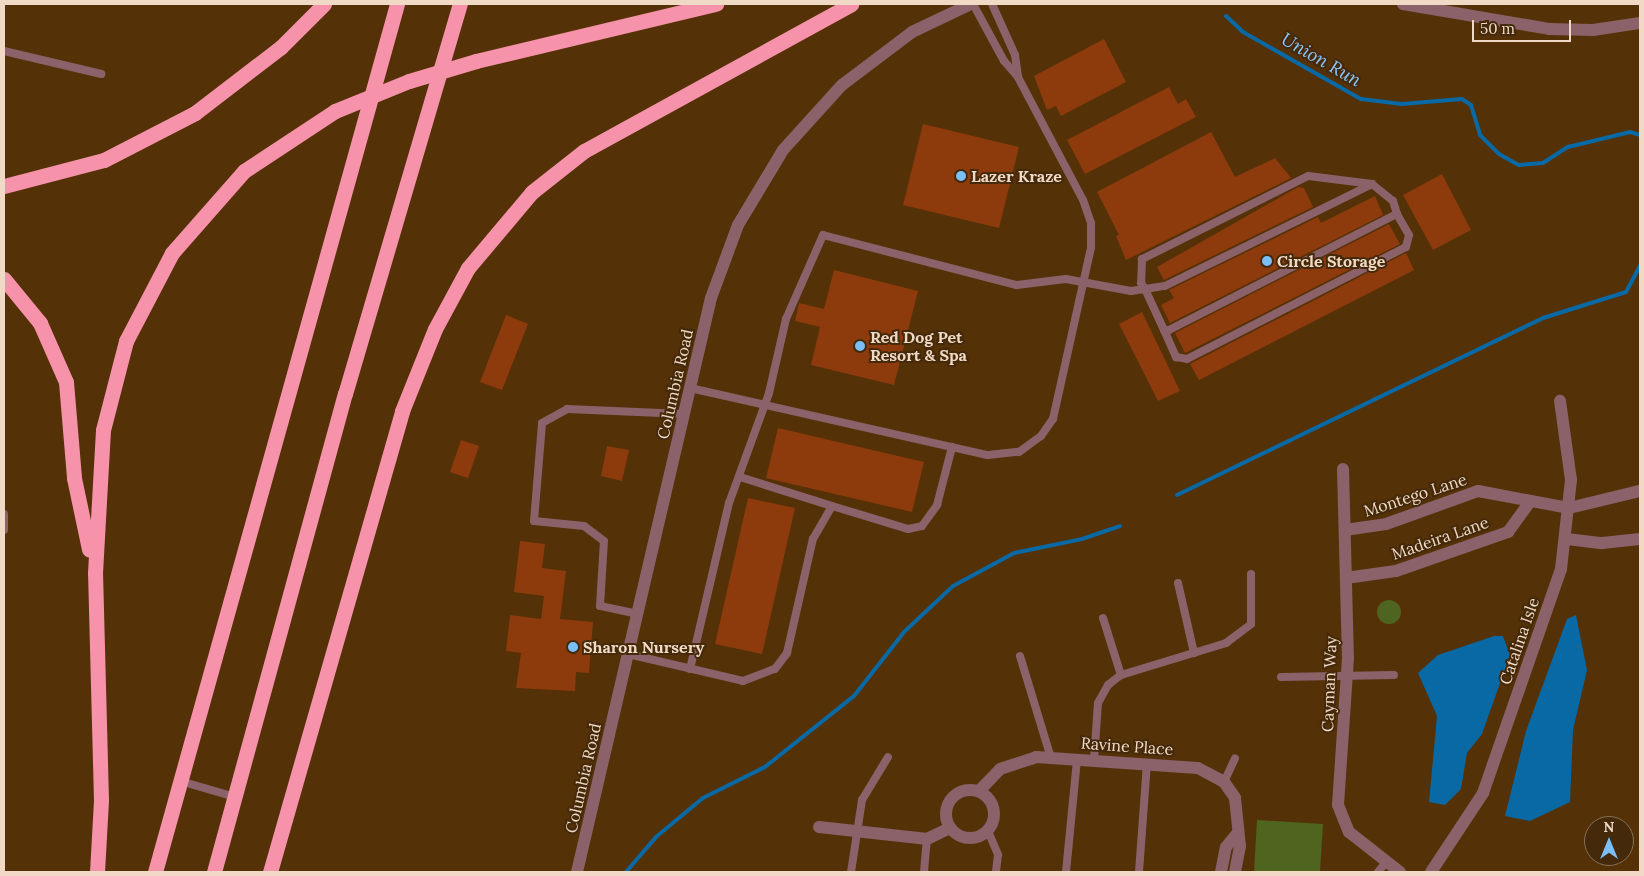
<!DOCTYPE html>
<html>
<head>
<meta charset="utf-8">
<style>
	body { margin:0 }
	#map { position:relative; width:1644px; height:876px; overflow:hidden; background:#543106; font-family:Lora,serif }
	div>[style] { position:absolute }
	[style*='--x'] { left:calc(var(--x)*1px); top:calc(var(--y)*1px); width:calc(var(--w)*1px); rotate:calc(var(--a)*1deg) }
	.green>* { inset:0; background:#4f641f }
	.round { border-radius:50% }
	.water>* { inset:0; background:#0869a5 }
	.stream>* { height:4px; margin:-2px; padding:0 2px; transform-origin:2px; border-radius:2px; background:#0869a5 }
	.building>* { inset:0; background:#8d3b0c }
	.service>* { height:8px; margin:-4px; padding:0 4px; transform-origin:4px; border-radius:4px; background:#8b616a }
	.minor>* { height:12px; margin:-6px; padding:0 6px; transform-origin:6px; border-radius:6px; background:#8b616a }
	.minor>.ring { margin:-6px; padding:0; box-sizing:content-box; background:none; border:12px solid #8b616a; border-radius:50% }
	.tertiary>* { height:12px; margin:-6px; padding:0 6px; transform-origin:6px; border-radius:6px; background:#8b616a }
	.motorway>* { height:15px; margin:-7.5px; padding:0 7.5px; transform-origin:7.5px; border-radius:7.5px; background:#f692aa }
	.dots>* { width:14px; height:14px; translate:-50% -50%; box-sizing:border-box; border:2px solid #44290b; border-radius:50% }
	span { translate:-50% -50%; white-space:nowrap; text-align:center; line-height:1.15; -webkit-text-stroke:4px #44290b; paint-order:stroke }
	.poi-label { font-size:16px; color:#f0dac5; font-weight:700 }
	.left { translate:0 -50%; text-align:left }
	.street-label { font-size:16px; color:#f0dac5 }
	.water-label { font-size:18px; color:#8dc7f8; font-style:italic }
	.frame { position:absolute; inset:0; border:5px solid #f0dac5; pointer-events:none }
	.north { position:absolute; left:1584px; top:816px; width:50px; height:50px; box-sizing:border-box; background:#44290b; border:1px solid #897055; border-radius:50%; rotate:0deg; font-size:14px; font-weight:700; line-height:20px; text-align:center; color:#f0dac5 }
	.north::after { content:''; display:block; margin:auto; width:18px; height:22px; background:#7abff8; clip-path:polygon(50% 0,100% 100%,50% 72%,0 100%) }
	.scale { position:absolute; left:1472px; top:20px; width:99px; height:22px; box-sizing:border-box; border:2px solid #f0dac5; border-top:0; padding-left:6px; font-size:15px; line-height:18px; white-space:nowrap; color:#f0dac5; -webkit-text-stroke:4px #44290b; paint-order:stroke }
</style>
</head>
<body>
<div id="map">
	<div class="green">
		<i class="round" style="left:1377px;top:600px;width:24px;height:24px"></i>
		<i style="clip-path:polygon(1257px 820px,1323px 824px,1320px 872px,1254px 872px)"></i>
	</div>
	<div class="water">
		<i style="clip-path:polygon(1576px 615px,1587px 670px,1573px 730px,1570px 802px,1530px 821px,1505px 816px,1526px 731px,1567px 619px)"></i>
		<i style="clip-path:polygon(1494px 636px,1503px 636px,1510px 655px,1482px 734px,1467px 753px,1461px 789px,1445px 805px,1429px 802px,1437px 716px,1418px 673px,1438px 655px)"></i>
	</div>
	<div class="stream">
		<i style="--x:1226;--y:16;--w:23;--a:43"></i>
		<i style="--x:1243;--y:32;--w:136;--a:29.6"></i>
		<i style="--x:1361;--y:99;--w:41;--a:7"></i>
		<i style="--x:1402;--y:104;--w:60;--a:-4.8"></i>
		<i style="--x:1462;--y:99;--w:11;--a:34"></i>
		<i style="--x:1471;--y:105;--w:31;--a:73"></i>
		<i style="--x:1480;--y:135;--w:27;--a:45"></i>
		<i style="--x:1499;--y:154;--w:23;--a:29"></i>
		<i style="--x:1519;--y:165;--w:24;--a:-5"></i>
		<i style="--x:1543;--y:163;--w:30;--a:-33"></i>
		<i style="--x:1568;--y:147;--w:64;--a:-13.6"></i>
		<i style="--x:1630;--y:132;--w:10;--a:17"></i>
		<i style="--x:1177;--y:495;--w:407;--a:-25.8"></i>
		<i style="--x:1543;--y:318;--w:87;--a:-17.4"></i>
		<i style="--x:1626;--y:292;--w:30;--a:-62"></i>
		<i style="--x:626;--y:872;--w:46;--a:-49.4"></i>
		<i style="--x:656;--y:837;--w:61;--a:-39.7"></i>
		<i style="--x:703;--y:798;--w:69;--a:-26.6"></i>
		<i style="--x:765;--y:767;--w:114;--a:-38.6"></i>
		<i style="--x:854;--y:696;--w:81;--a:-52"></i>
		<i style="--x:904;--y:632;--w:67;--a:-43.2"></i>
		<i style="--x:953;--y:586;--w:69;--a:-28.4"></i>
		<i style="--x:1014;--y:553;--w:69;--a:-11.6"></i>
		<i style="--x:1082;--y:539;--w:40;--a:-18.9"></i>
	</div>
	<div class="building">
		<i style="clip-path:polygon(1104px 39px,1126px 82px,1061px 116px,1056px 106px,1047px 110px,1034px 76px)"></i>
		<i style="clip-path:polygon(1169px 87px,1178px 104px,1186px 99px,1196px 117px,1085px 174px,1067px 140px)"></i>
		<i style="clip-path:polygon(923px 124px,1019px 147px,999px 228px,903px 205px)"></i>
		<i style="clip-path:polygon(1211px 132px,1235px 177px,1275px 158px,1291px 178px,1126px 260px,1116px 236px,1119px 235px,1097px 192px)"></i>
		<i style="clip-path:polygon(1442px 174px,1471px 230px,1433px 250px,1403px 195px)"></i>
		<i style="clip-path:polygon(1298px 187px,1304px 188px,1313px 207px,1164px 280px,1157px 267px)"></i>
		<i style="clip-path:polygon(1375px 196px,1383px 215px,1170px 323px,1161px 305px,1174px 298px,1169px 290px,1318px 217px,1321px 223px)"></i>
		<i style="clip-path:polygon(1389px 224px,1400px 244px,1185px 353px,1175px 333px)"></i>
		<i style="clip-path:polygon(1406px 253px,1414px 270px,1199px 380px,1195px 373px,1190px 364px)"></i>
		<i style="clip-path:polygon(834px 270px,918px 291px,894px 385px,811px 365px,820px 327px,795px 321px,799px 303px,824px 309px)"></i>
		<i style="clip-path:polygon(1142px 312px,1180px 391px,1158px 401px,1119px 324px)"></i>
		<i style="clip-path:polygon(506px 315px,528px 324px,502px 390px,480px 382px)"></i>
		<i style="clip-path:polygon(778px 428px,924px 462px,912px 512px,766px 478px)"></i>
		<i style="clip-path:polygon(461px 440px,479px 446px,468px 478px,450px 472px)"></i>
		<i style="clip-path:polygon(607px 446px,629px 450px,622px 481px,601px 476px)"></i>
		<i style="clip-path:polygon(748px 498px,795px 508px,762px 654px,715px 644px)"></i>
		<i style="clip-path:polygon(520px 541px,545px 544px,542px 568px,566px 571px,560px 619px,593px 622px,589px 673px,576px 672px,575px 691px,516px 688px,521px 653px,506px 651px,510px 615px,541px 619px,544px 596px,514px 592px)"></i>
	</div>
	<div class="service">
		<i style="--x:992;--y:4;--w:56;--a:65.7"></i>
		<i style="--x:1015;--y:55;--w:22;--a:82"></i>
		<i style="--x:4;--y:51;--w:100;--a:13.3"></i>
		<i style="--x:1164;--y:330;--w:30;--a:66"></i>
		<i style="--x:1176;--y:357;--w:11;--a:10"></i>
		<i style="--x:1187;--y:359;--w:246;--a:-27.1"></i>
		<i style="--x:1406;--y:247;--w:12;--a:-76"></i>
		<i style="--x:1409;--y:235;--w:24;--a:-120"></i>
		<i style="--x:690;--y:388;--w:305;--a:12.7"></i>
		<i style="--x:988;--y:455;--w:31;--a:-6"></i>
		<i style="--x:1019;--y:452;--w:27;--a:-36"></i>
		<i style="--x:1041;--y:436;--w:21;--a:-55"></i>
		<i style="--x:1053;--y:419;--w:176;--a:-77.5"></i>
		<i style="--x:1091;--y:247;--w:24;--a:-90"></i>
		<i style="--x:1091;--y:223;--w:24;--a:-109"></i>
		<i style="--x:1083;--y:200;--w:139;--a:-117.9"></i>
		<i style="--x:1018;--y:77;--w:21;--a:-131"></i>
		<i style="--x:1004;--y:61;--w:65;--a:-118.5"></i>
		<i style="--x:740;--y:477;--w:96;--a:17.5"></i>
		<i style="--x:4;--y:514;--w:16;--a:90"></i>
		<i style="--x:1178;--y:583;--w:72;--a:77.1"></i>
		<i style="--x:638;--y:614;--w:39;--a:-168"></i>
		<i style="--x:600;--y:606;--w:65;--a:-86.5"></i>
		<i style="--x:604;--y:541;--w:25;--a:-143"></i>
		<i style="--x:584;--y:526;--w:50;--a:-174.3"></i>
		<i style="--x:534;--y:521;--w:98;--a:-85.3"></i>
		<i style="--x:542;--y:423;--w:29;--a:-29"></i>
		<i style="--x:567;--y:409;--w:117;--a:2.4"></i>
		<i style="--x:1103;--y:618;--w:60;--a:72.5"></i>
		<i style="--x:628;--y:654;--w:118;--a:13.2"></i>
		<i style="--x:743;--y:681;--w:34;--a:-21"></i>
		<i style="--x:775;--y:669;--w:20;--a:-53"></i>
		<i style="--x:787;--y:653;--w:117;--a:-77.2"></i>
		<i style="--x:813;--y:539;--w:38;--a:-60"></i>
		<i style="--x:832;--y:506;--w:79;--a:16.8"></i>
		<i style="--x:908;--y:529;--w:14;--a:-12"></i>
		<i style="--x:922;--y:526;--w:26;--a:-54"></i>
		<i style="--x:937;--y:505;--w:60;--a:-75.5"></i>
		<i style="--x:1020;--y:656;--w:107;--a:73.1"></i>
		<i style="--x:690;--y:669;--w:171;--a:-76.8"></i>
		<i style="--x:729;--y:503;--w:117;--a:-70"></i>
		<i style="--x:769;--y:393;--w:76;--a:-77.1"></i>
		<i style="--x:786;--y:319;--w:92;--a:-66.2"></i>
		<i style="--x:823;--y:235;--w:200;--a:14.5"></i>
		<i style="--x:1017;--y:285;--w:49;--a:-7"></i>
		<i style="--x:1066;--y:279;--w:66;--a:10.5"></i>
		<i style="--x:1131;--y:291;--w:14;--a:-8"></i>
		<i style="--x:1145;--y:289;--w:20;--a:-9"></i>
		<i style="--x:1165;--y:286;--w:231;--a:-26.2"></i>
		<i style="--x:1372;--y:184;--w:64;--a:-172.9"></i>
		<i style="--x:1308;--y:176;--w:186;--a:153.4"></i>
		<i style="--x:1142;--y:259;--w:24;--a:92"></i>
		<i style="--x:1141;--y:283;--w:7;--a:56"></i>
		<i style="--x:1145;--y:289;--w:45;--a:65.1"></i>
		<i style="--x:1164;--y:330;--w:5;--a:0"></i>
		<i style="--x:1169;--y:330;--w:256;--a:-27"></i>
		<i style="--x:1397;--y:214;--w:14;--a:-107"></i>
		<i style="--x:1393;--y:201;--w:27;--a:-141"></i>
		<i style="--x:1281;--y:677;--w:113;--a:-1"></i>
		<i style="--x:1094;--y:760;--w:57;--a:-86"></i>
		<i style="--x:1098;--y:703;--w:21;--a:-61"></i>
		<i style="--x:1108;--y:685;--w:16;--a:-38"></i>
		<i style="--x:1121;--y:675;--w:110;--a:-16.9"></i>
		<i style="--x:1226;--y:643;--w:31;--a:-37"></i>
		<i style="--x:1251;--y:624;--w:50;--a:-90"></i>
		<i style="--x:180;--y:781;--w:57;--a:16.2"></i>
		<i style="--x:1224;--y:782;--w:26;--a:-65"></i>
		<i style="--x:988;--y:831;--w:26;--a:67"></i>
		<i style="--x:998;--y:855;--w:17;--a:97"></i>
		<i style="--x:851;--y:872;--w:73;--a:-81.3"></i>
		<i style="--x:862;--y:800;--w:50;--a:-58.8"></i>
		<i style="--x:924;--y:872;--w:33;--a:-85"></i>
		<i style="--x:1066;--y:872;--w:114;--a:-84.4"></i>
		<i style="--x:1139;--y:872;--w:108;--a:-85.8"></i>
		<i style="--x:1378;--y:872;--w:13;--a:-51"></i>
	</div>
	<div class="minor">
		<i style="--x:1343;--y:469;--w:189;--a:88.5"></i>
		<i style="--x:1348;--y:658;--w:147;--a:93.9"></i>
		<i style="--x:1338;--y:805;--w:29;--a:68"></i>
		<i style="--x:1349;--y:832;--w:65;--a:38.1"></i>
		<i style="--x:1345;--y:530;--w:41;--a:-8.3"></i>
		<i style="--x:1386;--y:524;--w:98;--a:-19.7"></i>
		<i style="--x:1478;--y:491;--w:93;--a:10.6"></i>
		<i style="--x:1569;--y:508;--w:73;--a:-13.5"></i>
		<i style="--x:1567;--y:539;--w:35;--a:7"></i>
		<i style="--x:1602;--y:543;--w:38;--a:-6"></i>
		<i style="--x:1346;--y:578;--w:50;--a:-8"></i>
		<i style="--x:1396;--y:571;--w:119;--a:-19.2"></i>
		<i style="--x:1508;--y:532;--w:34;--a:-54"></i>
		<i class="ring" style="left:946px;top:790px;width:36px;height:36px"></i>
		<i style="--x:979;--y:791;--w:30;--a:-46"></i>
		<i style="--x:1000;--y:769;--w:38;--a:-18"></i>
		<i style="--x:1036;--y:757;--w:162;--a:3.9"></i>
		<i style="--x:1198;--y:768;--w:30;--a:28"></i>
		<i style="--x:1224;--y:782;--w:19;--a:55"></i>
		<i style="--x:1235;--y:798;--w:48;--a:84.1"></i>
		<i style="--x:1240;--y:846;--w:26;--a:101"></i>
		<i style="--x:819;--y:827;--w:109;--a:6.3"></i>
		<i style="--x:927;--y:839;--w:25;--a:-26"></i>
		<i style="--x:1221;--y:872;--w:25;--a:-79"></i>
		<i style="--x:1226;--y:847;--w:17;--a:-50"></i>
		<i style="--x:1431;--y:872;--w:95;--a:-56.6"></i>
		<i style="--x:1483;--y:793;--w:237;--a:-70.8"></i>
		<i style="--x:1561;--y:569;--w:90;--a:-83.6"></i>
		<i style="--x:1571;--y:480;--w:80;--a:-97.9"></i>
	</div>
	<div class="tertiary">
		<i style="--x:1403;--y:4;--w:148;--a:9.7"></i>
		<i style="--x:1549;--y:29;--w:44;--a:1.3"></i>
		<i style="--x:1593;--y:30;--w:48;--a:-8.5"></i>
		<i style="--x:577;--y:872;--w:589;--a:-76.86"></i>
		<i style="--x:711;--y:298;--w:78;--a:-69.7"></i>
		<i style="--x:738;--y:225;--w:87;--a:-59"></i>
		<i style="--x:783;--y:150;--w:88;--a:-47.8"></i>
		<i style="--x:842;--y:85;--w:88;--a:-37.1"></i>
		<i style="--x:912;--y:32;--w:65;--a:-25.4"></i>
	</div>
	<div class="motorway">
		<i style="--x:4;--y:186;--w:103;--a:-14.6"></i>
		<i style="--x:104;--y:160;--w:102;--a:-27.3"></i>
		<i style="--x:195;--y:113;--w:108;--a:-37.5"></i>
		<i style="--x:281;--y:47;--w:61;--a:-45"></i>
		<i style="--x:4;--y:279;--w:57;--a:50.7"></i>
		<i style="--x:40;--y:323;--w:64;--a:66.2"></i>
		<i style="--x:66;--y:382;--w:96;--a:85.2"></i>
		<i style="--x:74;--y:478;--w:73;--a:78.1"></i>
		<i style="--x:97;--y:872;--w:72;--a:-86.8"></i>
		<i style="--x:101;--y:800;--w:227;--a:-91.5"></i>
		<i style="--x:95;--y:573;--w:143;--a:-86.8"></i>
		<i style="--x:103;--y:430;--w:92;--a:-75.5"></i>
		<i style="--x:126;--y:341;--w:99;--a:-62.4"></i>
		<i style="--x:172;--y:253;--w:109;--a:-48.7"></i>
		<i style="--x:244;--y:171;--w:109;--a:-33.4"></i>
		<i style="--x:335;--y:111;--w:80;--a:-22.1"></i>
		<i style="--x:409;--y:81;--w:70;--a:-16.6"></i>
		<i style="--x:476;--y:61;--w:247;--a:-13.4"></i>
		<i style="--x:155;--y:872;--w:901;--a:-74.42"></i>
		<i style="--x:214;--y:872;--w:496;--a:-74.7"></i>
		<i style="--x:345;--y:394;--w:407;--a:-73.6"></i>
		<i style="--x:270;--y:872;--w:480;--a:-74"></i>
		<i style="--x:402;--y:411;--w:88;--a:-68.1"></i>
		<i style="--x:435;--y:329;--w:69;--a:-61.6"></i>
		<i style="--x:468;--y:268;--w:99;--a:-49.9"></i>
		<i style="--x:532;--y:192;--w:66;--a:-38.3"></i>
		<i style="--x:584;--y:151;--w:305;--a:-28.8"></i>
	</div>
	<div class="dots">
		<i style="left:961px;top:176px;background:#7abff8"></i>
		<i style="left:1267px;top:261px;background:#7abff8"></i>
		<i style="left:860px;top:346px;background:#7abff8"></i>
		<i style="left:573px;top:647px;background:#7abff8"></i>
	</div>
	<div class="poi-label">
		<span class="left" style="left:971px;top:176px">Lazer Kraze</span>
		<span class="left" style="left:1277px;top:261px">Circle Storage</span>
		<span class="left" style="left:870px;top:346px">Red Dog Pet<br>Resort &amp; Spa</span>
		<span class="left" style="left:583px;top:647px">Sharon Nursery</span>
	</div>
	<div class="street-label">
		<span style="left:675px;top:384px;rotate:-77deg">Columbia Road</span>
		<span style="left:1415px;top:495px;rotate:-18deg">Montego Lane</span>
		<span style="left:1440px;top:538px;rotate:-19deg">Madeira Lane</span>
		<span style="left:1519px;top:641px;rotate:-71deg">Catalina Isle</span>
		<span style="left:1329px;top:684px;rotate:-88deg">Cayman Way</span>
		<span style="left:1127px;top:746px;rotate:4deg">Ravine Place</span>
		<span style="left:583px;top:778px;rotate:-77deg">Columbia Road</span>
	</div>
	<div class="water-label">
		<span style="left:1321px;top:60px;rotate:30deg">Union Run</span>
	</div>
	<div class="frame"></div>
	<div class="north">N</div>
	<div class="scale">50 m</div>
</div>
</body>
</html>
